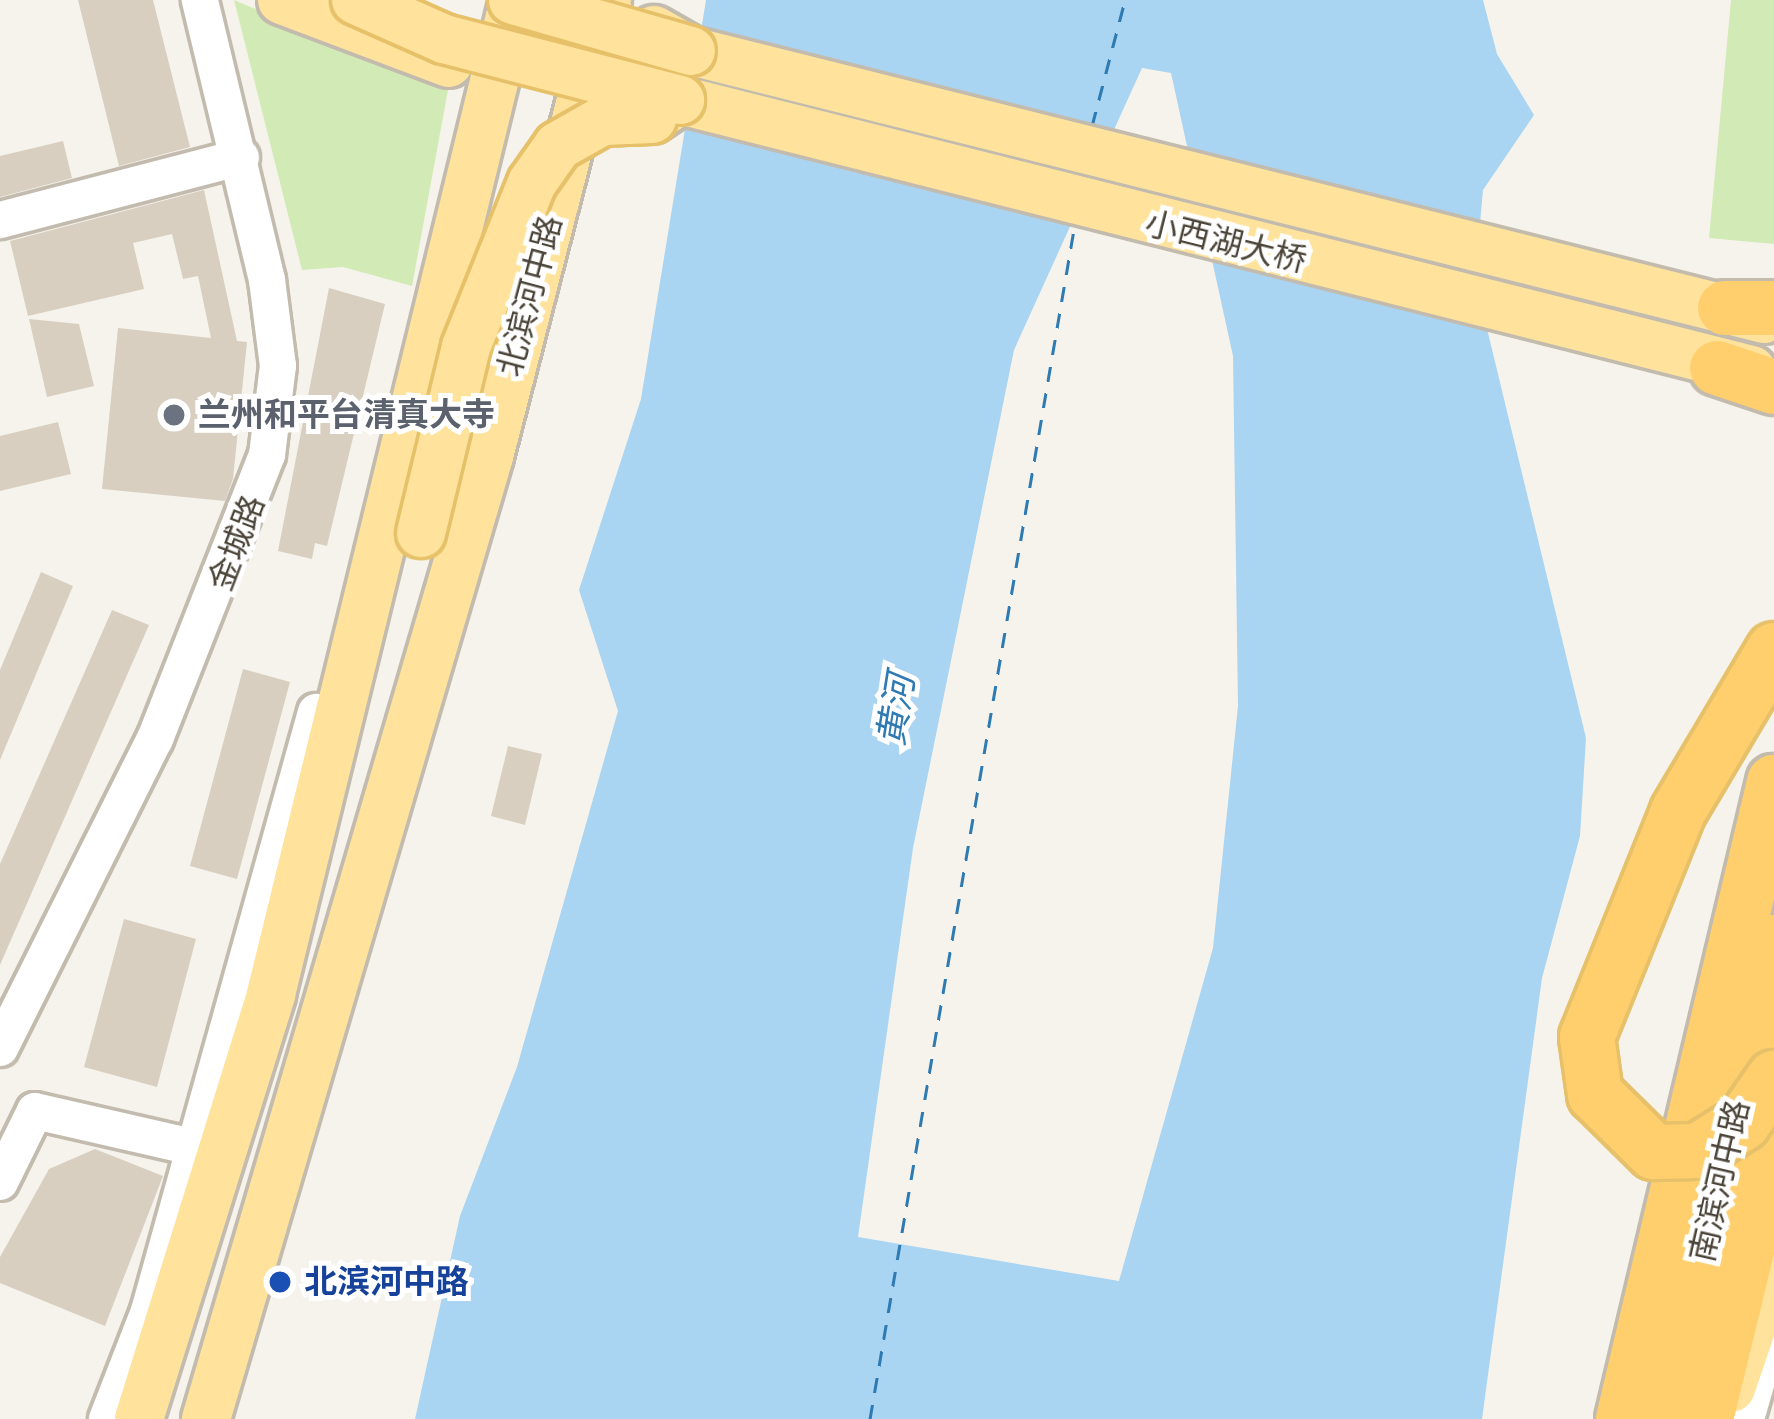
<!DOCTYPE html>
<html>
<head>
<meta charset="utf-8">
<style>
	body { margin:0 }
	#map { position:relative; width:1774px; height:1419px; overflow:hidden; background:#f6f3ec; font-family:Raleway,"Noto Sans SC",sans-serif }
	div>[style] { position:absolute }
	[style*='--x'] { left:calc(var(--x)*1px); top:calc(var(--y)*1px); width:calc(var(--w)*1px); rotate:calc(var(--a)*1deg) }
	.green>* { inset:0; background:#d2eab5 }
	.water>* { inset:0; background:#a9d4f2 }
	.ferry>* { height:3px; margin-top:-1.5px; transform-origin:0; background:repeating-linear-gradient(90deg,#2e7ab2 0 15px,transparent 0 27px) }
	.building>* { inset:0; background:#d8cfc1 }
	.roads { filter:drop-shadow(3px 0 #c2bbae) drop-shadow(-3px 0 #c2bbae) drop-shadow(0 3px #c2bbae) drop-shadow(0 -3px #c2bbae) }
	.minor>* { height:36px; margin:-18px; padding:0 18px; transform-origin:18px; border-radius:18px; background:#fff }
	.major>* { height:48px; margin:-24px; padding:0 24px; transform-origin:24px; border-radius:24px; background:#ffe39c }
	.highway>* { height:54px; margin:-27px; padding:0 27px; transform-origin:27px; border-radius:27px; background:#ffcf6e }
	.bridges { filter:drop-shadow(3px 0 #e6c16a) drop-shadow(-3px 0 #e6c16a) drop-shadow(0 3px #e6c16a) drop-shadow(0 -3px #e6c16a) }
	.major-bridge>* { height:48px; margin:-24px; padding:0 24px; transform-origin:24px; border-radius:24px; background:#ffe39c }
	.highway-bridge>* { height:54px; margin:-27px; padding:0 27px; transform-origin:27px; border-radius:27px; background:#ffcf6e }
	.dots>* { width:33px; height:33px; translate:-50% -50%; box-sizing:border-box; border:6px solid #fff; border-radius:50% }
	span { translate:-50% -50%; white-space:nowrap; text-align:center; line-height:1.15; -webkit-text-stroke:10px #fff; paint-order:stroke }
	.street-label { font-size:33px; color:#4b4439 }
	.worship-label { font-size:33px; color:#5b616d; font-weight:700 }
	.left { translate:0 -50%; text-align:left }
	.transit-label { font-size:33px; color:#164399; font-weight:700 }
	.water-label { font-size:36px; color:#2e7ab2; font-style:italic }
</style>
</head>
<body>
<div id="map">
	<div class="green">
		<i style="clip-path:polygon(234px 0,448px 90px,412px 286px,343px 267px,302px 270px)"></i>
		<i style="clip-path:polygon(1731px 0,1774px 0,1774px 244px,1709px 238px)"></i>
	</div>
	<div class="water">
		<i style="clip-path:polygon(evenodd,706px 0,1483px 0,1497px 54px,1534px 115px,1483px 190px,1475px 279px,1586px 738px,1580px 836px,1542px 978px,1482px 1419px,415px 1419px,460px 1216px,517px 1067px,618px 711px,579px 590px,641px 399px,706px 0,1142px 68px,1171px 73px,1233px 356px,1238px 706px,1213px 948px,1119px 1281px,858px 1237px,913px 848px,1014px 350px,1142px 68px)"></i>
	</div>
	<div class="ferry">
		<i style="--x:1092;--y:126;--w:130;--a:-75.3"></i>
		<i style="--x:870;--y:1419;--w:1212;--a:-80.27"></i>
	</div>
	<div class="building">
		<i style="clip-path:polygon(78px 0,153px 0,190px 147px,119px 166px)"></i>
		<i style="clip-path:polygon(63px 141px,72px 178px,0 197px,0 156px)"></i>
		<i style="clip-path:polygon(204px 190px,237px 341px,247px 342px,233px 479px,225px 501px,102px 489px,118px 328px,211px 338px,198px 276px,183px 279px,172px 234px,133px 243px,144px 289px,28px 316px,10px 241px)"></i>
		<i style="clip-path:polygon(329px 288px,385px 304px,327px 546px,315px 543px,312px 559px,278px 551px)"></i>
		<i style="clip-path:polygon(29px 319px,79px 324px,94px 386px,47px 397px)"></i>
		<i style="clip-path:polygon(58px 422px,71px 474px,0 491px,0 436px)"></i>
		<i style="clip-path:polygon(41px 572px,73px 586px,0 760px,0 670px)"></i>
		<i style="clip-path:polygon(112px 610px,149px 625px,0 965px,0 864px)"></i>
		<i style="clip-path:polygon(243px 669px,290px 682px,237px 879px,190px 866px)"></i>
		<i style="clip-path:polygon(508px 746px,542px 754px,525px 825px,491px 816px)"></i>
		<i style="clip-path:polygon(124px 919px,196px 939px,157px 1087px,84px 1067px)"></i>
		<i style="clip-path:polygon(95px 1149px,163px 1176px,105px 1326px,0 1283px,0 1257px,49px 1169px)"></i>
	</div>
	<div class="roads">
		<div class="minor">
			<i style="--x:0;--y:220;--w:249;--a:-14.6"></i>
			<i style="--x:0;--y:1048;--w:346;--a:-63.4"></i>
			<i style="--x:155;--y:739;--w:305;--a:-68.5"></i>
			<i style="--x:267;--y:455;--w:90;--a:-83"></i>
			<i style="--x:278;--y:366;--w:87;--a:-97.3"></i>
			<i style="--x:267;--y:280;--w:288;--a:-103.5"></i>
			<i style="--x:0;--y:1182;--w:79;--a:-63.8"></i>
			<i style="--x:35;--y:1111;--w:166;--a:12.9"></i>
			<i style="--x:107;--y:1419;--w:116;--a:-68.7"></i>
			<i style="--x:149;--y:1311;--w:622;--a:-74.42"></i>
			<i style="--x:1746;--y:1419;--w:86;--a:-73.9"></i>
		</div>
		<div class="major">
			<i style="--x:282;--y:0;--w:178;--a:20.7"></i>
			<i style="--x:654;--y:30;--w:43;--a:29.6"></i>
			<i style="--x:691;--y:51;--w:1106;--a:14.02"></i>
			<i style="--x:652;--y:119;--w:34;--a:-34"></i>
			<i style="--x:680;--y:100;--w:1105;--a:14.14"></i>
			<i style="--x:1731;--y:1388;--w:133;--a:-71.2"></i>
			<i style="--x:139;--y:1419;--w:445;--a:-72.7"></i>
			<i style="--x:271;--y:994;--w:1023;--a:-76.26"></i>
			<i style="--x:206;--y:1419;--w:1004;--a:-73.62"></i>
			<i style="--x:489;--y:456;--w:471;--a:-75.5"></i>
		</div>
		<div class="highway">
			<i style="--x:1725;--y:308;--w:49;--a:0"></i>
			<i style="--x:1717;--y:368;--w:60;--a:18.4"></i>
			<i style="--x:1623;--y:1419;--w:655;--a:-76.66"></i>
			<i style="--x:1662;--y:1419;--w:490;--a:-76.8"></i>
			<i style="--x:1706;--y:1419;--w:287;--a:-76.3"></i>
		</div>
	</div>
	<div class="bridges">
		<div class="major-bridge">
			<i style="--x:356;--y:0;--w:96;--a:23.9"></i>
			<i style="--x:444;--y:39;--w:244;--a:14.5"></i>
			<i style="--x:513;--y:0;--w:185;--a:16"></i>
			<i style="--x:421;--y:533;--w:191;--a:-76.4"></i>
			<i style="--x:466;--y:347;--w:177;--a:-68.1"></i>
			<i style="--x:532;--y:183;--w:45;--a:-54.9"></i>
			<i style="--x:558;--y:146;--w:51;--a:-29.6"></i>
			<i style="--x:602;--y:121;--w:50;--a:-2.3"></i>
		</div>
		<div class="highway-bridge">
			<i style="--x:1774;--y:650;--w:188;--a:120.7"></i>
			<i style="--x:1678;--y:812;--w:243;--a:112"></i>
			<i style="--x:1587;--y:1037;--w:58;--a:82"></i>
			<i style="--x:1595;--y:1094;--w:83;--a:44.5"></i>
			<i style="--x:1654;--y:1152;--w:44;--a:-1.3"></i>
			<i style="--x:1698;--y:1151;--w:53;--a:-31.9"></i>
			<i style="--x:1743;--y:1123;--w:55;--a:-55.4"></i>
		</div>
	</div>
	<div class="dots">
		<i style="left:174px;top:415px;background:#6b7280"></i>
		<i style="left:280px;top:1282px;background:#1a4fb4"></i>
	</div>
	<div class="street-label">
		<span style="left:1226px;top:242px;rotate:14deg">小西湖大桥</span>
		<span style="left:530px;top:296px;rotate:-75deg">北滨河中路</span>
		<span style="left:237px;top:543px;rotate:-69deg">金城路</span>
		<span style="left:1720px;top:1181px;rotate:-77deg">南滨河中路</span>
	</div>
	<div class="worship-label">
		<span class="left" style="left:198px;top:415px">兰州和平台清真大寺</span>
	</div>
	<div class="transit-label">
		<span class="left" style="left:304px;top:1282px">北滨河中路</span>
	</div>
	<div class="water-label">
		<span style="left:896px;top:710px;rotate:-81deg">黄河</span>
	</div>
</div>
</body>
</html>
